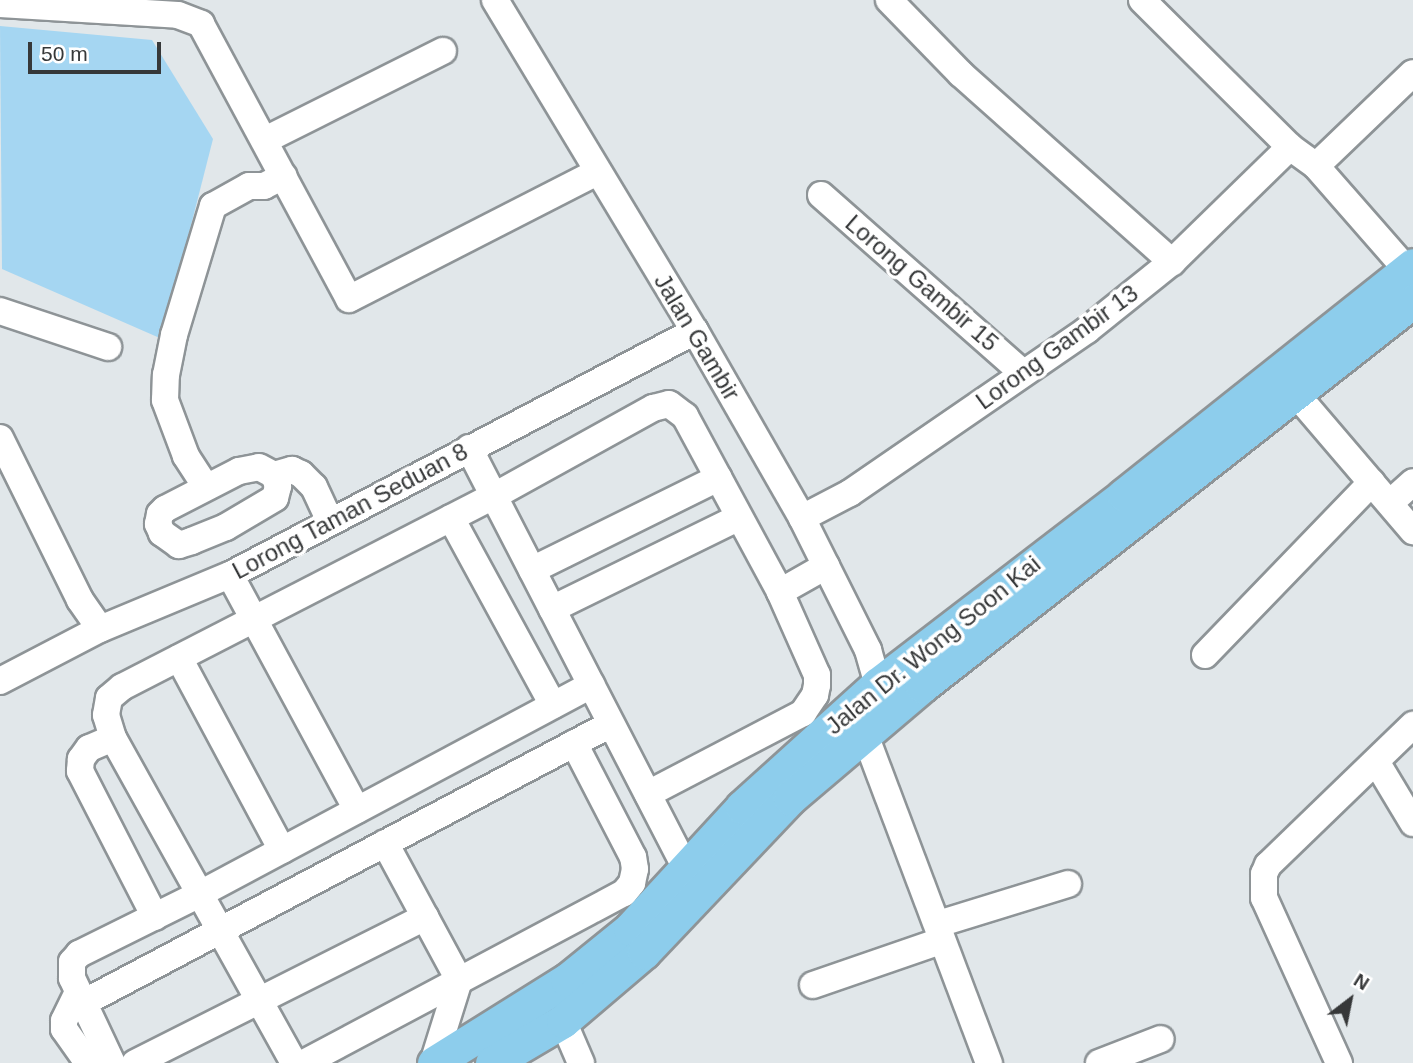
<!DOCTYPE html>
<html>
<head>
<meta charset="utf-8">
<style>
	body { margin:0 }
	#map { position:relative; width:1413px; height:1063px; overflow:hidden; background:#e1e7ea; font-family:Helvetica,sans-serif }
	div>[style] { position:absolute }
	[style*='--x'] { left:calc(var(--x)*1px); top:calc(var(--y)*1px); width:calc(var(--w)*1px); rotate:calc(var(--a)*1deg) }
	.green>* { inset:0; background:#a5d6f2 }
	.roads { filter:drop-shadow(2px 0 #8e9497) drop-shadow(-2px 0 #8e9497) drop-shadow(0 2px #8e9497) drop-shadow(0 -2px #8e9497) }
	.minor>* { height:26px; margin:-13px; padding:0 13px; transform-origin:13px; border-radius:13px; background:#fff }
	.major>* { height:33px; margin:-16.5px; padding:0 16.5px; transform-origin:16.5px; border-radius:16.5px; background:#8dcdec }
	span { translate:-50% -50%; white-space:nowrap; text-align:center; line-height:1.15; -webkit-text-stroke:7px #fff; paint-order:stroke }
	.street-label { font-size:24px; color:#363839 }
	.north { position:absolute; left:1315px; top:965px; width:70px; height:70px; -webkit-text-stroke:5px #fff; paint-order:stroke; rotate:32deg; font-size:19px; font-weight:700; line-height:28px; text-align:center; color:#363839 }
	.north::after { content:''; display:block; margin:auto; width:24px; height:32px; background:#363839; clip-path:polygon(50% 0,100% 100%,50% 72%,0 100%) }
	.scale { position:absolute; left:28px; top:42px; width:133px; height:32px; box-sizing:border-box; border:4px solid #363839; border-top:0; padding-left:9px; font-size:21px; line-height:24px; white-space:nowrap; color:#363839; -webkit-text-stroke:5px #fff; paint-order:stroke }
</style>
</head>
<body>
<div id="map">
	<div class="green">
		<i style="clip-path:polygon(0 26px,152px 40px,213px 139px,162px 339px,2px 269px)"></i>
	</div>
	<div class="roads">
		<div class="minor">
			<i style="--x:495;--y:0;--w:387;--a:58.9"></i>
			<i style="--x:695;--y:331;--w:215;--a:60.2"></i>
			<i style="--x:802;--y:518;--w:148;--a:63.4"></i>
			<i style="--x:868;--y:650;--w:35;--a:74"></i>
			<i style="--x:889;--y:0;--w:103;--a:45.8"></i>
			<i style="--x:961;--y:74;--w:283;--a:41.7"></i>
			<i style="--x:1142;--y:0;--w:209;--a:44.8"></i>
			<i style="--x:1290;--y:147;--w:32;--a:36"></i>
			<i style="--x:1316;--y:166;--w:138;--a:48.8"></i>
			<i style="--x:0;--y:4;--w:178;--a:3.5"></i>
			<i style="--x:178;--y:15;--w:25;--a:21"></i>
			<i style="--x:201;--y:24;--w:312;--a:61.7"></i>
			<i style="--x:349;--y:299;--w:279;--a:-27.1"></i>
			<i style="--x:265;--y:140;--w:199;--a:-26.6"></i>
			<i style="--x:1316;--y:166;--w:134;--a:-43.8"></i>
			<i style="--x:821;--y:195;--w:268;--a:41.4"></i>
			<i style="--x:0;--y:311;--w:114;--a:18.4"></i>
			<i style="--x:1295;--y:393;--w:182;--a:49.5"></i>
			<i style="--x:0;--y:438;--w:181;--a:63.7"></i>
			<i style="--x:80;--y:600;--w:35;--a:55"></i>
			<i style="--x:469;--y:448;--w:473;--a:62.7"></i>
			<i style="--x:259;--y:467;--w:17;--a:28"></i>
			<i style="--x:274;--y:475;--w:12;--a:70"></i>
			<i style="--x:278;--y:486;--w:12;--a:104"></i>
			<i style="--x:275;--y:498;--w:57;--a:149.4"></i>
			<i style="--x:226;--y:527;--w:37;--a:158"></i>
			<i style="--x:192;--y:541;--w:14;--a:163"></i>
			<i style="--x:179;--y:545;--w:21;--a:-145"></i>
			<i style="--x:162;--y:533;--w:10;--a:-114"></i>
			<i style="--x:158;--y:524;--w:10;--a:-79"></i>
			<i style="--x:160;--y:514;--w:7;--a:-45"></i>
			<i style="--x:165;--y:509;--w:83;--a:-27.2"></i>
			<i style="--x:239;--y:471;--w:20;--a:-11"></i>
			<i style="--x:274;--y:475;--w:19;--a:-16"></i>
			<i style="--x:292;--y:470;--w:10;--a:24"></i>
			<i style="--x:301;--y:474;--w:18;--a:45"></i>
			<i style="--x:314;--y:487;--w:38;--a:65"></i>
			<i style="--x:206;--y:487;--w:37;--a:-123"></i>
			<i style="--x:186;--y:456;--w:60;--a:-110.6"></i>
			<i style="--x:165;--y:400;--w:25;--a:-88"></i>
			<i style="--x:166;--y:375;--w:41;--a:-78.7"></i>
			<i style="--x:174;--y:335;--w:135;--a:-73.2"></i>
			<i style="--x:213;--y:206;--w:41;--a:-29.1"></i>
			<i style="--x:249;--y:186;--w:15;--a:0"></i>
			<i style="--x:264;--y:186;--w:22;--a:-27"></i>
			<i style="--x:1390;--y:503;--w:31;--a:-42"></i>
			<i style="--x:451;--y:518;--w:213;--a:61.4"></i>
			<i style="--x:802;--y:518;--w:54;--a:-27.5"></i>
			<i style="--x:850;--y:493;--w:288;--a:-34.5"></i>
			<i style="--x:1087;--y:330;--w:109;--a:-38.7"></i>
			<i style="--x:1172;--y:262;--w:165;--a:-44.3"></i>
			<i style="--x:532;--y:570;--w:208;--a:-26.3"></i>
			<i style="--x:230;--y:575;--w:267;--a:61.6"></i>
			<i style="--x:780;--y:592;--w:53;--a:-29.5"></i>
			<i style="--x:552;--y:609;--w:207;--a:-26.1"></i>
			<i style="--x:1205;--y:655;--w:240;--a:-46"></i>
			<i style="--x:179;--y:658;--w:218;--a:61.8"></i>
			<i style="--x:0;--y:681;--w:113;--a:-27.5"></i>
			<i style="--x:100;--y:629;--w:141;--a:-22.6"></i>
			<i style="--x:230;--y:575;--w:525;--a:-27.69"></i>
			<i style="--x:865;--y:735;--w:351;--a:69.3"></i>
			<i style="--x:113;--y:738;--w:26;--a:157"></i>
			<i style="--x:89;--y:748;--w:14;--a:126"></i>
			<i style="--x:81;--y:759;--w:12;--a:95"></i>
			<i style="--x:80;--y:771;--w:164;--a:62.8"></i>
			<i style="--x:1377;--y:763;--w:70;--a:59"></i>
			<i style="--x:385;--y:843;--w:156;--a:61.6"></i>
			<i style="--x:459;--y:980;--w:87;--a:107.4"></i>
			<i style="--x:938;--y:924;--w:136;--a:-17.1"></i>
			<i style="--x:813;--y:985;--w:135;--a:-19"></i>
			<i style="--x:78;--y:992;--w:32;--a:116"></i>
			<i style="--x:64;--y:1021;--w:8;--a:90"></i>
			<i style="--x:64;--y:1029;--w:42;--a:54.8"></i>
			<i style="--x:83;--y:1003;--w:597;--a:-27.85"></i>
			<i style="--x:563;--y:1021;--w:46;--a:66.8"></i>
			<i style="--x:112;--y:1063;--w:94;--a:-115.2"></i>
			<i style="--x:72;--y:978;--w:16;--a:-90"></i>
			<i style="--x:72;--y:962;--w:11;--a:-49"></i>
			<i style="--x:79;--y:954;--w:133;--a:-26.4"></i>
			<i style="--x:198;--y:895;--w:446;--a:-28.1"></i>
			<i style="--x:135;--y:1063;--w:325;--a:-26.7"></i>
			<i style="--x:294;--y:1063;--w:372;--a:-119.1"></i>
			<i style="--x:113;--y:738;--w:24;--a:-107"></i>
			<i style="--x:106;--y:715;--w:17;--a:-80"></i>
			<i style="--x:109;--y:698;--w:17;--a:-40"></i>
			<i style="--x:122;--y:687;--w:418;--a:-27.2"></i>
			<i style="--x:494;--y:496;--w:182;--a:-29"></i>
			<i style="--x:653;--y:408;--w:16;--a:-14"></i>
			<i style="--x:669;--y:404;--w:20;--a:37"></i>
			<i style="--x:685;--y:416;--w:200;--a:61.6"></i>
			<i style="--x:780;--y:592;--w:91;--a:66"></i>
			<i style="--x:817;--y:675;--w:10;--a:90"></i>
			<i style="--x:817;--y:685;--w:10;--a:101"></i>
			<i style="--x:815;--y:695;--w:22;--a:124"></i>
			<i style="--x:803;--y:713;--w:175;--a:152.4"></i>
			<i style="--x:304;--y:1063;--w:362;--a:-28"></i>
			<i style="--x:624;--y:893;--w:13;--a:-51"></i>
			<i style="--x:632;--y:883;--w:14;--a:-78"></i>
			<i style="--x:635;--y:869;--w:12;--a:-99"></i>
			<i style="--x:633;--y:857;--w:128;--a:-117.4"></i>
			<i style="--x:1099;--y:1063;--w:66;--a:-21.2"></i>
			<i style="--x:1339;--y:1063;--w:181;--a:-114.4"></i>
			<i style="--x:1264;--y:898;--w:24;--a:-90"></i>
			<i style="--x:1264;--y:874;--w:10;--a:-66"></i>
			<i style="--x:1268;--y:865;--w:202;--a:-44"></i>
		</div>
		<div class="major">
			<i style="--x:434;--y:1063;--w:157;--a:-32"></i>
			<i style="--x:567;--y:980;--w:81;--a:-39"></i>
			<i style="--x:630;--y:929;--w:166;--a:-47.4"></i>
			<i style="--x:742;--y:807;--w:183;--a:-42.1"></i>
			<i style="--x:878;--y:684;--w:310;--a:-37.5"></i>
			<i style="--x:1124;--y:495;--w:369;--a:-38.5"></i>
			<i style="--x:492;--y:1063;--w:82;--a:-30.6"></i>
			<i style="--x:563;--y:1021;--w:106;--a:-40.4"></i>
			<i style="--x:644;--y:952;--w:212;--a:-46.5"></i>
			<i style="--x:790;--y:798;--w:173;--a:-40.3"></i>
			<i style="--x:922;--y:686;--w:624;--a:-38.1"></i>
		</div>
	</div>
	<div class="street-label">
		<span style="left:922px;top:283px;rotate:41deg">Lorong Gambir 15</span>
		<span style="left:697px;top:337px;rotate:59deg">Jalan Gambir</span>
		<span style="left:1057px;top:347px;rotate:-36deg">Lorong Gambir 13</span>
		<span style="left:350px;top:511px;rotate:-28deg">Lorong Taman Seduan 8</span>
		<span style="left:933px;top:645px;rotate:-39deg">Jalan Dr. Wong Soon Kai</span>
	</div>
	<div class="north">N</div>
	<div class="scale">50 m</div>
</div>
</body>
</html>
